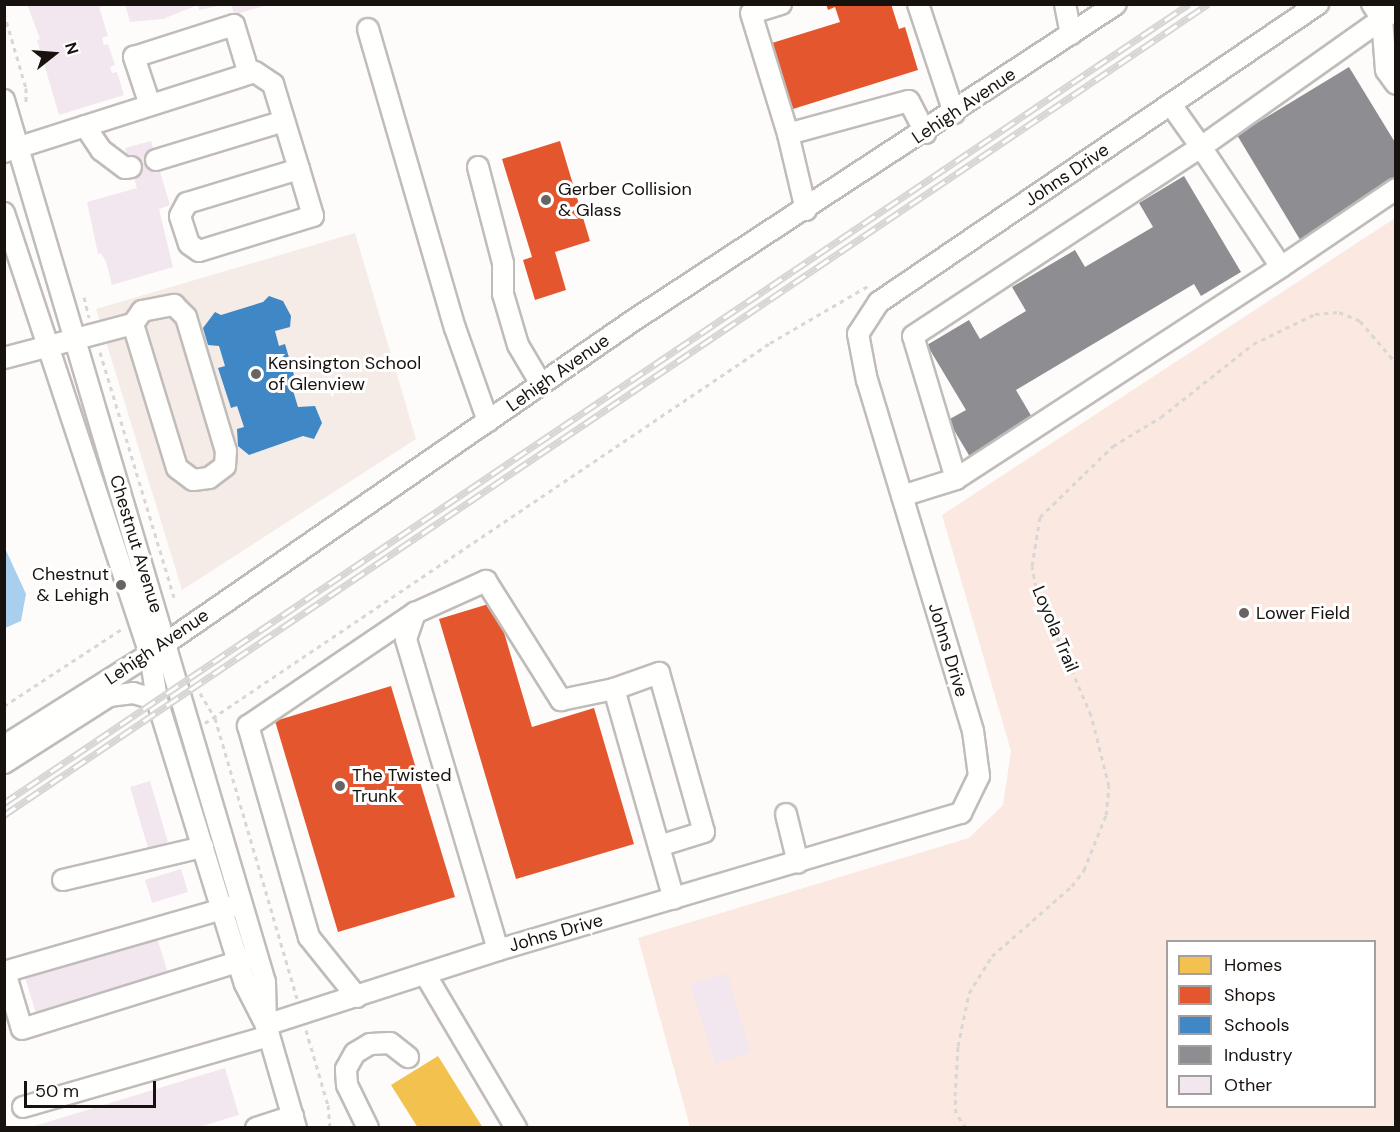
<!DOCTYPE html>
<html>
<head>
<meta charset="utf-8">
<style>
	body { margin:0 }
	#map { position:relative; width:1400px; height:1132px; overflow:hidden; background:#fefcfa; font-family:"DM Sans",sans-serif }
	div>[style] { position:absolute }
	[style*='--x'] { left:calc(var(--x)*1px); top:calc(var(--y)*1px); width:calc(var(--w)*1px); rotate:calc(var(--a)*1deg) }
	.built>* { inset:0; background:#f5ebe7 }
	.green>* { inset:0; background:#fbe8e1 }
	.water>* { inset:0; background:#a8cfee }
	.homes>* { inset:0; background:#f2c14e }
	.shops>* { inset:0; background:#e4572e }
	.schools>* { inset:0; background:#3f88c5 }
	.industry>* { inset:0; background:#8d8d92 }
	.building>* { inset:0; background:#f2e7ee }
	.path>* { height:3px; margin-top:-1.5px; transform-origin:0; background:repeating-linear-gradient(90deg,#d8d7d6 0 4.5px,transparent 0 9px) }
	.roads { filter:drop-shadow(2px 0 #c0bcba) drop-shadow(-2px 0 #c0bcba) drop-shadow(0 2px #c0bcba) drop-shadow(0 -2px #c0bcba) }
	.minor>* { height:20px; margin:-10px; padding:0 10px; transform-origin:10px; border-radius:10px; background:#fffffe }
	.rail>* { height:7px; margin-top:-3.5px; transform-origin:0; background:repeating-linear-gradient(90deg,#fff 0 14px,#d7d6d5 0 28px); box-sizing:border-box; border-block:2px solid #d7d6d5 }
	.dots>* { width:16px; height:16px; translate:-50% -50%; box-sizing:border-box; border:3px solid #fff; border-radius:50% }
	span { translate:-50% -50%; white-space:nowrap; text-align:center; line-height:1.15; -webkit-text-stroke:6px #fff; paint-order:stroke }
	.street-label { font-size:18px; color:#18120f }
	.poi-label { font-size:18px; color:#18120f }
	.left { translate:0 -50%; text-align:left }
	.right { translate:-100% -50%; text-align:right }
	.frame { position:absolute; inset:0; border:6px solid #18120f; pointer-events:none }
	.legend { position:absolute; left:1166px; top:940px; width:210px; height:168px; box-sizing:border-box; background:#fff; border:2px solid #a3a09f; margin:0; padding:8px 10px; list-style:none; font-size:18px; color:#18120f }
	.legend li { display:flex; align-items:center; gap:12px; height:30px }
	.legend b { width:30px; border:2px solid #a3a09f }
	.north { position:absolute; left:24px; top:24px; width:60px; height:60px; -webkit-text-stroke:4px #fff; paint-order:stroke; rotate:73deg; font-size:16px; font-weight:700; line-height:24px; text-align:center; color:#18120f }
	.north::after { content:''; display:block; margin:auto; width:21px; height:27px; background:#18120f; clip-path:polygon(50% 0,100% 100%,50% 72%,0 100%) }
	.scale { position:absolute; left:24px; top:1081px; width:132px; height:27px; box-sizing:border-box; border:3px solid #18120f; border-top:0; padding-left:8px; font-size:18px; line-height:21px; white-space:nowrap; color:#18120f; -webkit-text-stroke:4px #fff; paint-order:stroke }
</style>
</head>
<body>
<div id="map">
	<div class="built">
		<i style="clip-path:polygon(355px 233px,416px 439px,182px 590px,96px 309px)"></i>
	</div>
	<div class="green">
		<i style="clip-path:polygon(evenodd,1395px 218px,1395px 1127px,690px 1127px,638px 938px,969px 838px,1003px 805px,1011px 751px,942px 515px,1395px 218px,1168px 942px,1374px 942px,1374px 1106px,1168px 1106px,1168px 942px)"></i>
	</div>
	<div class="water">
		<i style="clip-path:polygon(4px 546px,26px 594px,21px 621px,5px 628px)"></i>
	</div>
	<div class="homes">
		<i style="clip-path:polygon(438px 1056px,483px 1128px,418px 1128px,391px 1085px)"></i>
	</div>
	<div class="shops">
		<i style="clip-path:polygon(826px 4px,891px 4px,899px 29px,905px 27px,918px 70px,793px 109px,772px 43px,840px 22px,835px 7px,828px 10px)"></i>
		<i style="clip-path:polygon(560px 141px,590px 241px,555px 252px,566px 290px,535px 300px,523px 260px,532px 257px,502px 159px)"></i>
		<i style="clip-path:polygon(495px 602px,532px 727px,594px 708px,634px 844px,516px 879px,439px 619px)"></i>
		<i style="clip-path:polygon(391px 686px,455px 897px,338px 932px,275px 721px)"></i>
	</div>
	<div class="schools">
		<i style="clip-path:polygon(269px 296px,283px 301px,291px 316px,290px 327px,275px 331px,279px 346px,285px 344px,296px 382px,291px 384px,298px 407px,315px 406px,322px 423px,314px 439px,303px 436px,249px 455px,238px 446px,237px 429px,244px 427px,237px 406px,231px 408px,218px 368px,225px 366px,219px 346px,208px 345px,203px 328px,215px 312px,221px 315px,263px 302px)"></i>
	</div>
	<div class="industry">
		<i style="clip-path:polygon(1349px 67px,1396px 144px,1396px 187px,1302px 243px,1237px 135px)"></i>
		<i style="clip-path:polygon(1184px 176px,1241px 272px,1201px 296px,1194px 284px,1016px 390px,1036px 424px,973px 462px,948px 420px,966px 410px,927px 345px,969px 320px,980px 339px,1026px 311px,1012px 287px,1075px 250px,1085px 267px,1153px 227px,1139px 203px)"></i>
	</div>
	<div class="building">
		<i style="clip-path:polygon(27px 4px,107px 4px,99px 7px,108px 36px,102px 38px,104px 45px,108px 44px,115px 65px,110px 67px,112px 73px,117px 72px,124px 95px,59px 115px,37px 40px,40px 39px)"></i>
		<i style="clip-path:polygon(125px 4px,222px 5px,223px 5px,199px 10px,198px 5px,163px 19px,130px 22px)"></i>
		<i style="clip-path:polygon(231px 4px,267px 4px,267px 5px,234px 15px)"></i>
		<i style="clip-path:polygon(151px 141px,170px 205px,159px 209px,173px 267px,112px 285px,106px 262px,101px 253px,98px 254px,87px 202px,137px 188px,125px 148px)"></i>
		<i style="clip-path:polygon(150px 781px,168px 842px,148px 848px,130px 787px)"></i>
		<i style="clip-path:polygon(181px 869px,188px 892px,152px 903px,145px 880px)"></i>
		<i style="clip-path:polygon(156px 935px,169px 976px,37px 1016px,24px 975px)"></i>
		<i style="clip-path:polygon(727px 973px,751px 1053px,715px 1064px,690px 984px)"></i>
		<i style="clip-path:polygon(225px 1068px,239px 1115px,196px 1128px,28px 1128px)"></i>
	</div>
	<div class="path">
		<i style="--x:4;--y:13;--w:78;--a:73.7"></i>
		<i style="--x:26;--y:88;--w:16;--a:90"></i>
		<i style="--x:84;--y:297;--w:21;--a:76"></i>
		<i style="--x:100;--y:352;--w:256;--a:73.2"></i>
		<i style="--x:200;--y:693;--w:29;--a:59"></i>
		<i style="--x:215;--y:718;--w:292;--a:73.7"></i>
		<i style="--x:4;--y:706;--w:142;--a:-33.2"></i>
		<i style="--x:205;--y:723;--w:681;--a:-33.92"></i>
		<i style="--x:770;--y:343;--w:113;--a:-30.2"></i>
		<i style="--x:306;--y:1030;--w:78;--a:73.7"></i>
		<i style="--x:328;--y:1105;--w:23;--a:85"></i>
		<i style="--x:966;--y:1128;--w:18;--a:-124"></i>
		<i style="--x:956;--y:1113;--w:17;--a:-93"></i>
		<i style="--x:955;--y:1096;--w:50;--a:-86.6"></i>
		<i style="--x:958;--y:1046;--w:54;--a:-78.3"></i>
		<i style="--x:969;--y:993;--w:44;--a:-58.1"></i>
		<i style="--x:992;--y:956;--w:106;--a:-41.2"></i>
		<i style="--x:1072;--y:886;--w:20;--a:-53"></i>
		<i style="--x:1084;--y:870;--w:59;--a:-68.2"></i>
		<i style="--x:1106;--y:815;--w:29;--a:-84"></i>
		<i style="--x:1109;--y:786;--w:73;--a:-104.2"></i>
		<i style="--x:1091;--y:715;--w:139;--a:-113.3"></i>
		<i style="--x:1036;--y:587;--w:21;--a:-101"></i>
		<i style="--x:1032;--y:566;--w:50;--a:-80.7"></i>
		<i style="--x:1040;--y:517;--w:102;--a:-44.2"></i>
		<i style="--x:1113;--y:446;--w:56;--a:-31.1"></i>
		<i style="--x:1161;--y:417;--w:117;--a:-38.4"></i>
		<i style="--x:1253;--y:344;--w:69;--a:-25.8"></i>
		<i style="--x:1315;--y:314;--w:24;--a:-5"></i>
		<i style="--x:1339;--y:312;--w:23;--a:23"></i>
		<i style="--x:1360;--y:321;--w:55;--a:49.4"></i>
	</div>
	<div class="roads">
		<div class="minor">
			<i style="--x:781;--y:4;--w:31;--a:163"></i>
			<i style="--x:751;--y:13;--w:127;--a:73"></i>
			<i style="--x:918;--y:4;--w:115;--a:71.7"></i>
			<i style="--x:1065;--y:4;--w:31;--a:79"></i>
			<i style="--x:1372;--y:4;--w:18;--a:56"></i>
			<i style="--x:1382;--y:19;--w:17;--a:-33"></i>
			<i style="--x:1382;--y:19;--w:222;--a:144.7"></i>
			<i style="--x:1201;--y:147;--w:144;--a:56.3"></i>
			<i style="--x:1281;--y:267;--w:139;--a:-34.1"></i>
			<i style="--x:1382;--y:19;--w:51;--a:85.5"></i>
			<i style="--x:1386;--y:70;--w:17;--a:54"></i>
			<i style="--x:368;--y:29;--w:311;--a:73.8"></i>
			<i style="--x:455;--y:328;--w:99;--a:70.5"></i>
			<i style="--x:4;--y:100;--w:920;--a:73.52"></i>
			<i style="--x:265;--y:982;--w:43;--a:88.7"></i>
			<i style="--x:150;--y:105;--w:51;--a:-108.4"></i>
			<i style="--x:134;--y:57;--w:105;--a:-17.7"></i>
			<i style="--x:234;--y:25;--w:51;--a:73"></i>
			<i style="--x:85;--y:126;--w:29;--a:56"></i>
			<i style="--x:101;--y:150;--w:30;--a:37"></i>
			<i style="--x:125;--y:168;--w:6;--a:-9"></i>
			<i style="--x:4;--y:152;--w:263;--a:-17.7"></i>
			<i style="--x:255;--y:72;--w:22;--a:34"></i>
			<i style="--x:273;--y:84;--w:89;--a:73"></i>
			<i style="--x:299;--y:169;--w:49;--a:73.4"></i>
			<i style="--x:313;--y:216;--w:119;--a:162.9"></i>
			<i style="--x:199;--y:251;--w:12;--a:-145"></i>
			<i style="--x:189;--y:244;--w:29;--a:-108"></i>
			<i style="--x:180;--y:216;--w:15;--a:-62"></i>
			<i style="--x:187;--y:203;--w:117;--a:-16.9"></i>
			<i style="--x:156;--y:160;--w:134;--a:-16.9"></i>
			<i style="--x:478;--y:167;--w:99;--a:75.4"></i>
			<i style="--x:503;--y:263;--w:31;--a:90"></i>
			<i style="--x:503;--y:294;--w:53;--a:73.6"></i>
			<i style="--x:518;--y:345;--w:45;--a:59.5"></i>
			<i style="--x:806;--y:210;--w:78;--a:-103.3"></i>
			<i style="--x:788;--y:134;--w:125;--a:-15.3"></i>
			<i style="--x:909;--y:101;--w:36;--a:63"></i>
			<i style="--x:4;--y:213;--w:465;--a:71.7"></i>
			<i style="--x:150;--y:654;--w:47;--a:81.3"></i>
			<i style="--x:157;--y:700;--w:297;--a:72.8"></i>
			<i style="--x:245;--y:984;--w:46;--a:62.9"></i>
			<i style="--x:266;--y:1025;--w:107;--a:73.8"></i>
			<i style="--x:4;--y:358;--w:133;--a:-14.8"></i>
			<i style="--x:133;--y:324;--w:16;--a:-55"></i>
			<i style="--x:142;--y:311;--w:33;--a:-11"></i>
			<i style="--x:174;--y:305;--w:17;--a:45"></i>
			<i style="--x:186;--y:317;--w:140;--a:73.4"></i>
			<i style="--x:226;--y:451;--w:15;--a:94"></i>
			<i style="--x:225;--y:466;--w:20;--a:143"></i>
			<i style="--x:209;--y:478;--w:16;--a:173"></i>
			<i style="--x:193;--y:480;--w:20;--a:-143"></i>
			<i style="--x:177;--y:468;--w:151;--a:-107"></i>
			<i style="--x:956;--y:479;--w:388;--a:-33.1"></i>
			<i style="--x:902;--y:496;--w:57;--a:-17.5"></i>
			<i style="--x:956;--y:479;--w:149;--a:-106.7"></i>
			<i style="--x:913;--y:336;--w:344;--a:-33.3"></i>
			<i style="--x:1201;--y:147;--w:52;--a:-125.5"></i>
			<i style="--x:614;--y:689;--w:48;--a:-19.6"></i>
			<i style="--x:659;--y:673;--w:165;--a:74.2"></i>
			<i style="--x:704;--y:832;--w:47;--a:162.7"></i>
			<i style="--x:4;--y:746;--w:173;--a:-32.2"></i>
			<i style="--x:150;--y:654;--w:588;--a:-34.61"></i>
			<i style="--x:634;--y:320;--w:576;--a:-33.25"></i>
			<i style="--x:4;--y:763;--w:125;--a:-32.5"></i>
			<i style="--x:109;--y:696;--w:24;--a:-7"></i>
			<i style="--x:133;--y:693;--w:25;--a:16"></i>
			<i style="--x:786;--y:814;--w:50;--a:76.2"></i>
			<i style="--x:63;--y:880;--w:144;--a:-13.3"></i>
			<i style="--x:233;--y:906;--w:237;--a:163.9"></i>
			<i style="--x:5;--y:972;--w:59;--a:73.4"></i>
			<i style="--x:22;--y:1029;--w:239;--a:-17.3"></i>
			<i style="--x:498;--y:950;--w:324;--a:-106.5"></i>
			<i style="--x:406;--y:639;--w:28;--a:-71"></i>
			<i style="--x:415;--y:613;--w:78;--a:-24.3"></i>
			<i style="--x:486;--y:581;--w:141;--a:57.8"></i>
			<i style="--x:561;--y:700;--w:54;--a:-11.7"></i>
			<i style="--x:614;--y:689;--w:218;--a:74.1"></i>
			<i style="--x:425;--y:974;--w:179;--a:59.4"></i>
			<i style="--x:357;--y:997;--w:77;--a:-128.7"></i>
			<i style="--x:309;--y:937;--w:220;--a:-106.1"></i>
			<i style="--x:248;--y:726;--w:202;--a:-34.1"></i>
			<i style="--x:266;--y:1025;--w:244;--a:-17.9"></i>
			<i style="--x:498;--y:950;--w:483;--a:-16.5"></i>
			<i style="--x:961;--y:813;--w:41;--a:-64.1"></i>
			<i style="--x:979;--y:776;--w:45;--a:-97.6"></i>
			<i style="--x:973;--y:731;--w:366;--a:-106.8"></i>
			<i style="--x:867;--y:381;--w:48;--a:-100.8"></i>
			<i style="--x:858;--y:334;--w:38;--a:-57"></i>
			<i style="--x:879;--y:302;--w:531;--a:-34.17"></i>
			<i style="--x:23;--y:1107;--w:256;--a:-16.1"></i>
			<i style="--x:256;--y:1128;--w:39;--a:-18"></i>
			<i style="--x:368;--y:1128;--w:48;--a:-116"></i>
			<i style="--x:347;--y:1085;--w:16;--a:-94"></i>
			<i style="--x:346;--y:1069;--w:18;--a:-61"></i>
			<i style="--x:355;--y:1053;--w:17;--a:-31"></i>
			<i style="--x:370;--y:1044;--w:20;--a:-3"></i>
			<i style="--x:390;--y:1043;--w:23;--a:38"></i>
		</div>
	</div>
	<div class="rail">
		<i style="--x:4;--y:803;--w:1429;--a:-33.99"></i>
		<i style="--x:4;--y:815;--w:1452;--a:-33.96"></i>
	</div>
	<div class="dots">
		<i style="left:546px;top:200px;background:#686461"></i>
		<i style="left:256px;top:374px;background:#686461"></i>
		<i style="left:121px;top:585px;background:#686461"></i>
		<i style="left:1244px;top:613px;background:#686461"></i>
		<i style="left:340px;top:786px;background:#686461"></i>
	</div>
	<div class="street-label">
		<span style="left:964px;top:106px;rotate:-34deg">Lehigh Avenue</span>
		<span style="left:1067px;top:175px;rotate:-34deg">Johns Drive</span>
		<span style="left:558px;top:373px;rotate:-35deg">Lehigh Avenue</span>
		<span style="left:136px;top:544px;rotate:73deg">Chestnut Avenue</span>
		<span style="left:1055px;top:629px;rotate:67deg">Loyola Trail</span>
		<span style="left:157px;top:647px;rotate:-34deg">Lehigh Avenue</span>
		<span style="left:948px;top:650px;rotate:73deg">Johns Drive</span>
		<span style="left:556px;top:933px;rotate:-16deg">Johns Drive</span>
	</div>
	<div class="poi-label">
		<span class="left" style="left:558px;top:200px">Gerber Collision<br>&amp; Glass</span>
		<span class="left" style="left:268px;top:374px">Kensington School<br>of Glenview</span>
		<span class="right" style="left:109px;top:585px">Chestnut<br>&amp; Lehigh</span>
		<span class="left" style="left:1256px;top:613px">Lower Field</span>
		<span class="left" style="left:352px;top:786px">The Twisted<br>Trunk</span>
	</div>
	<div class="frame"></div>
	<ul class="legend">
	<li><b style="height:16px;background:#f2c14e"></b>Homes</li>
	<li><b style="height:16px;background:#e4572e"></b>Shops</li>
	<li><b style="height:16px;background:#3f88c5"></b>Schools</li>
	<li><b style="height:16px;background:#8d8d92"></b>Industry</li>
	<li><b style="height:16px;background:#f2e7ee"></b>Other</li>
	</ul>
	<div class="north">N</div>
	<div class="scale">50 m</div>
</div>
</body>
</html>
